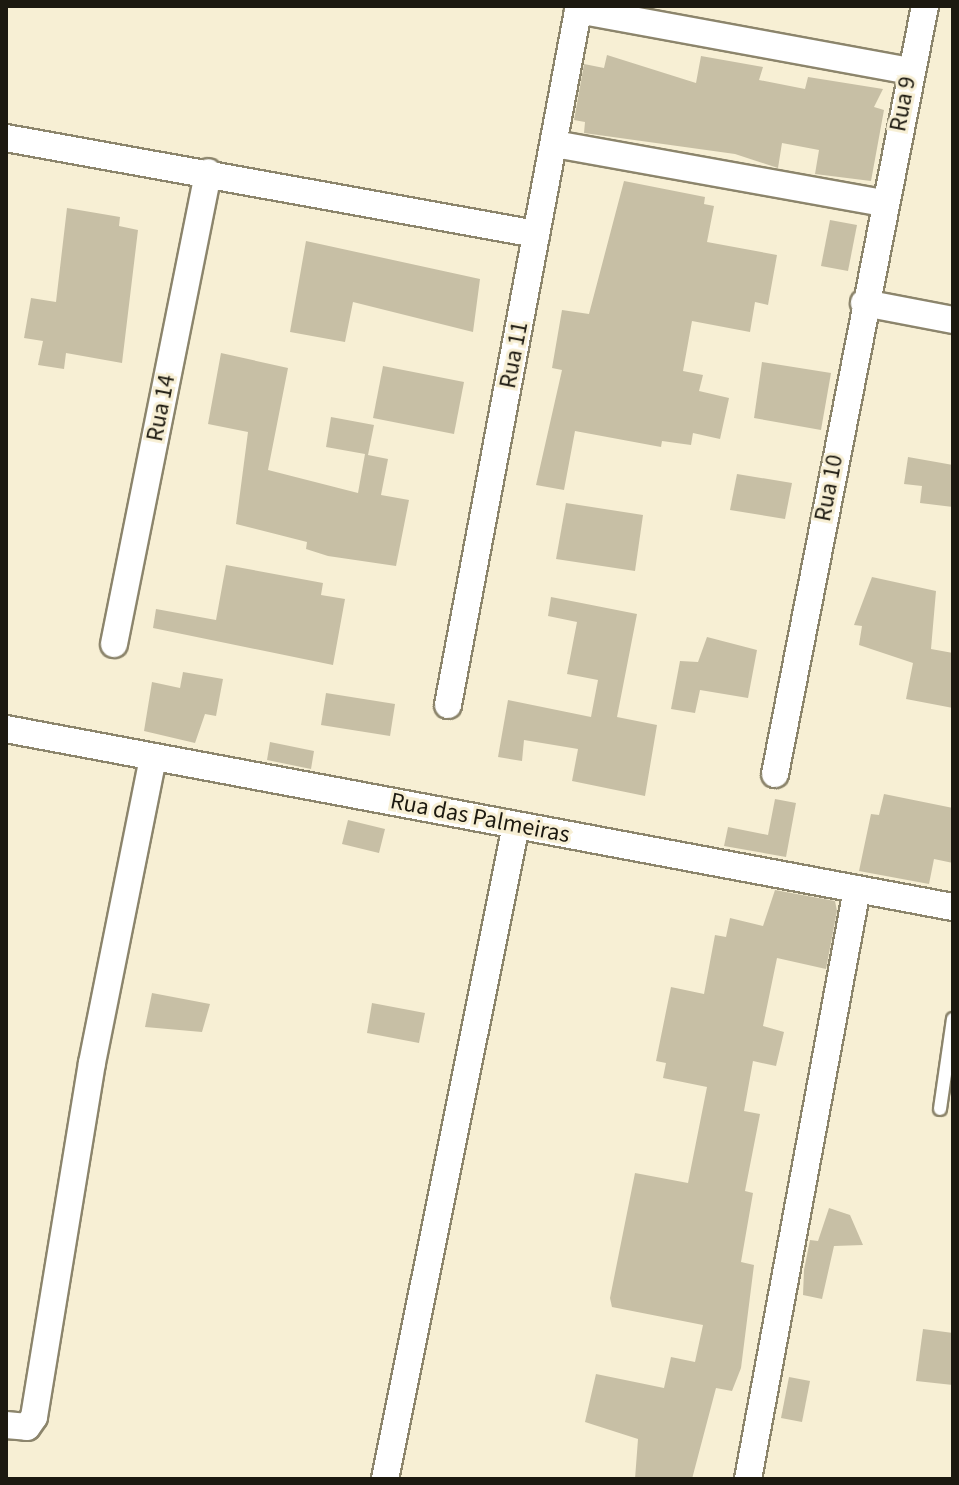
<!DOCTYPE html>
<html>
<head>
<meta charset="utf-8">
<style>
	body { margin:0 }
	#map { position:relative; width:959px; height:1485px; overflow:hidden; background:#f7efd4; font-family:"Source Sans 3",sans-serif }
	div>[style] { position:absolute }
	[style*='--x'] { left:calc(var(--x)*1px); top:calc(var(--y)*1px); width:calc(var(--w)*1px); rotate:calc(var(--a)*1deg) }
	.building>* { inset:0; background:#c7bfa5 }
	.roads { filter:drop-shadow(2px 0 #8c856c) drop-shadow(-2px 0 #8c856c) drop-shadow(0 2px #8c856c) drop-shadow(0 -2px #8c856c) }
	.service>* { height:12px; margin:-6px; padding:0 6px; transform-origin:6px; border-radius:6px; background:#fff }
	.minor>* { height:26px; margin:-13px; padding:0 13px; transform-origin:13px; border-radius:13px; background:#fff }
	span { translate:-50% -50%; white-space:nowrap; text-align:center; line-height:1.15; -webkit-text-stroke:6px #f7efd4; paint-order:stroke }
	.street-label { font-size:24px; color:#1c1910 }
	.frame { position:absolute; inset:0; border:8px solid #1c1910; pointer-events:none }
</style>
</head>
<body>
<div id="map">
	<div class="building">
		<i style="clip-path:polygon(607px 55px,696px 83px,701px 56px,763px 67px,759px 80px,805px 89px,808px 77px,883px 89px,874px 107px,884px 110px,871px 181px,815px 174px,819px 150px,782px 143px,778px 168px,735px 154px,584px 133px,585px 122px,574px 120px,584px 64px,604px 68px)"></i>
		<i style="clip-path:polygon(624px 181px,705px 197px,704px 204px,714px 206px,707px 242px,777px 255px,768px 305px,755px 302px,750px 332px,692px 321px,683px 371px,703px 375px,699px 391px,729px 398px,720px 439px,693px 433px,691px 445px,662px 441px,661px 447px,575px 431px,564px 490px,536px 485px,562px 370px,552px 368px,562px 310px,589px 314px)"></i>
		<i style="clip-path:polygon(67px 208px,120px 217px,119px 226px,138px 230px,122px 363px,66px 353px,64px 369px,38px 365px,43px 341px,24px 338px,31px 298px,56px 302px)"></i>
		<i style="clip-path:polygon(830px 220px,857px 225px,848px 271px,821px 266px)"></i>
		<i style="clip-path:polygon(306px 241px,480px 279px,473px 332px,353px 302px,345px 342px,290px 332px)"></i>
		<i style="clip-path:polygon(221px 353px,288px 368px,268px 470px,358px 493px,365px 454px,326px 447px,331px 417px,374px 425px,368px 455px,388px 459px,381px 495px,409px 500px,396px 566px,328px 556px,306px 549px,307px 542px,236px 524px,248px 432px,208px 424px)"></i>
		<i style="clip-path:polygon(762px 362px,831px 373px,821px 430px,754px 418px)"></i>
		<i style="clip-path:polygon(383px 366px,464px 382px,454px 434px,373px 418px)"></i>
		<i style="clip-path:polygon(908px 457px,953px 465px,953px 507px,920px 503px,922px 486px,904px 484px)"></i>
		<i style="clip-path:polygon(737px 474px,792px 483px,785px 519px,730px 510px)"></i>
		<i style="clip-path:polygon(566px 503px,643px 515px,635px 571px,556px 559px)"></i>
		<i style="clip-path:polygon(226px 565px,323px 583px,321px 595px,345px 599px,333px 665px,153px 628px,156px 609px,216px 620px)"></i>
		<i style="clip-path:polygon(872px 577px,936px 591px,931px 649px,953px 653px,953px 708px,906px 699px,913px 663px,859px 645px,862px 626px,854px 625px)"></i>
		<i style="clip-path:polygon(551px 597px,637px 614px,617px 717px,657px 725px,645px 796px,572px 781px,578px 749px,524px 740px,522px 761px,498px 757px,508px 700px,591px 717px,598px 680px,567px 674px,577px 622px,548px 616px)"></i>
		<i style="clip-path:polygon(707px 637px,757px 650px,748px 698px,700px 690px,695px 713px,671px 709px,680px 661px,698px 662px)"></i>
		<i style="clip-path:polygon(183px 672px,223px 679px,216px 716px,205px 714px,195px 743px,144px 731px,152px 682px,180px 688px)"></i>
		<i style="clip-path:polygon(326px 693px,395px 704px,390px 736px,321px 725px)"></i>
		<i style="clip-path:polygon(270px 742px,314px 751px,311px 769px,267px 760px)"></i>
		<i style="clip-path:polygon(884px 794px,953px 808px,953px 863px,934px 859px,929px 884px,859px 871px,871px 814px,879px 815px)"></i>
		<i style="clip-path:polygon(775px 799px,796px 803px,786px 857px,724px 846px,728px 827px,768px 835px)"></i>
		<i style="clip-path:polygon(348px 820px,385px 829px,379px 853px,342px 844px)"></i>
		<i style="clip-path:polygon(775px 890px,835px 901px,837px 911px,826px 969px,777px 958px,763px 1026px,784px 1032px,776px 1066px,753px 1061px,744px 1111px,760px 1114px,745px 1191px,753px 1193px,741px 1262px,754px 1265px,741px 1368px,732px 1391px,716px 1388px,692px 1479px,635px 1479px,638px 1439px,585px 1422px,596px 1374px,664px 1388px,671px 1357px,695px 1362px,703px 1325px,612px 1307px,610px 1298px,635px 1173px,688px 1183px,707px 1087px,663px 1078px,666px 1063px,656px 1061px,671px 987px,704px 994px,715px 935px,726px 937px,730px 918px,763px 926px)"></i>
		<i style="clip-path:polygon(152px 993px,210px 1004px,202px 1032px,145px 1027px)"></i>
		<i style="clip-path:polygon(372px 1003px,425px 1013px,419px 1043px,367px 1033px)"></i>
		<i style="clip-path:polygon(829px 1208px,850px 1215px,863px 1245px,834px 1246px,822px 1299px,803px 1295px,804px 1270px,810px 1240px,818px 1241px)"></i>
		<i style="clip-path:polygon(923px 1329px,953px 1333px,953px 1385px,916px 1381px)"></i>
		<i style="clip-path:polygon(789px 1377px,810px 1381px,802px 1422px,781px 1418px)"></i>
	</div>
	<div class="roads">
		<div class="service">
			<i style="--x:940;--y:1109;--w:91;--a:-81.8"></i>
		</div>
		<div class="minor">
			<i style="--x:578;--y:10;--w:337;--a:10.4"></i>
			<i style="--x:6;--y:138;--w:539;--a:10.27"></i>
			<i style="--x:555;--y:144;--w:333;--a:10.2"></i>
			<i style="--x:864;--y:303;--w:91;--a:10.8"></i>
			<i style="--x:114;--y:644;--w:481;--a:-78.7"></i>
			<i style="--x:448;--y:705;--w:711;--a:-79.39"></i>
			<i style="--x:6;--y:729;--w:964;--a:10.65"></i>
			<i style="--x:775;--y:774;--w:783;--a:-78.95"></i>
			<i style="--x:6;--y:1425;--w:21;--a:5"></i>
			<i style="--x:27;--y:1427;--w:12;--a:-55"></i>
			<i style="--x:34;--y:1417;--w:359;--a:-80.7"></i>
			<i style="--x:92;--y:1063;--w:312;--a:-78.7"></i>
			<i style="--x:385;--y:1479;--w:667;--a:-78.67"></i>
			<i style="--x:748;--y:1479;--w:600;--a:-79.53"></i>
		</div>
	</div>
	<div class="street-label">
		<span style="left:903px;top:104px;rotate:-79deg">Rua 9</span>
		<span style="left:514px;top:355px;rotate:-79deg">Rua 11</span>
		<span style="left:161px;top:408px;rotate:-79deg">Rua 14</span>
		<span style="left:829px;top:488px;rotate:-79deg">Rua 10</span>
		<span style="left:480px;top:818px;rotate:11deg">Rua das Palmeiras</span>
	</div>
	<div class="frame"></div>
</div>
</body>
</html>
